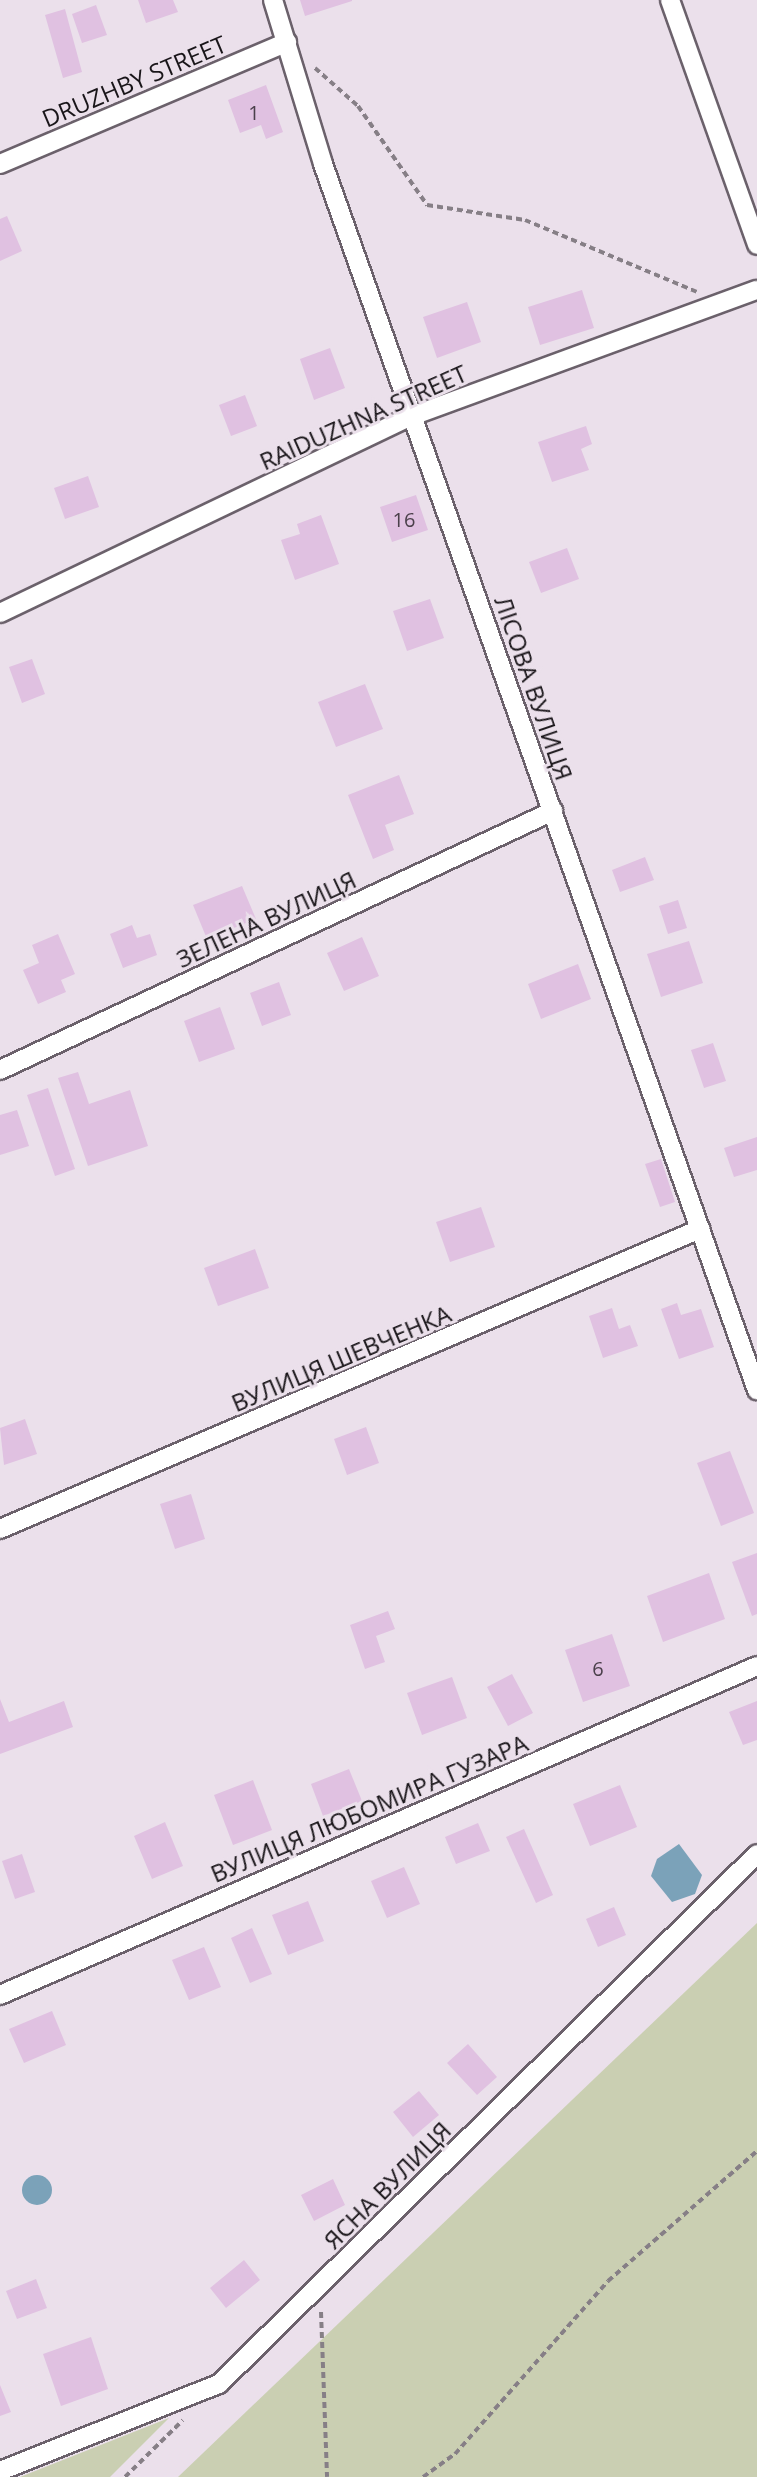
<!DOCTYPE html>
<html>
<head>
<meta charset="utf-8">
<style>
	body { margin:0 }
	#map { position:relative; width:757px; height:2477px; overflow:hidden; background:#ebe0eb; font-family:"Open Sans",sans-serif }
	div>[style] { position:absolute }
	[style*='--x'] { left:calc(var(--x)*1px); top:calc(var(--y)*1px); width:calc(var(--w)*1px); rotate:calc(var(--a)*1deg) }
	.green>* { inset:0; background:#cacfb2 }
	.water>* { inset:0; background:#7ba2b9 }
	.round { border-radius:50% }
	.building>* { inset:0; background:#e0c1e1 }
	.path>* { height:4px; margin-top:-2px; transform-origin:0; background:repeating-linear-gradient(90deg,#867f86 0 6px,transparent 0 10px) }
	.roads { filter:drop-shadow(2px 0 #6b616b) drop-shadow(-2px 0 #6b616b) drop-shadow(0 2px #6b616b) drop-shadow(0 -2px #6b616b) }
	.street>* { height:18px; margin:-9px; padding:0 9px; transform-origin:9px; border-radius:9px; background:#fff }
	span { translate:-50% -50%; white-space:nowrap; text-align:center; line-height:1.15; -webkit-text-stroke:6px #ebe0eb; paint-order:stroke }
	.number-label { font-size:20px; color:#4b404b }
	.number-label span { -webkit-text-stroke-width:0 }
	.street-label { font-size:24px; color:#191519 }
</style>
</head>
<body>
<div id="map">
	<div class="green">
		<i style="clip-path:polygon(757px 1923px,757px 2477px,178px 2477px)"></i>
		<i style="clip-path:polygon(169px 2418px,110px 2477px,20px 2477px)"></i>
	</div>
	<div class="water">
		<i style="clip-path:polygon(679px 1844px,702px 1875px,695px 1894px,672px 1902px,651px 1876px,657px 1859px)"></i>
		<i class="round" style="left:22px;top:2175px;width:30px;height:30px"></i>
	</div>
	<div class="building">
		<i style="clip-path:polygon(138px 0,173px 0,178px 12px,146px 23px)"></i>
		<i style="clip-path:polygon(300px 0,352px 0,352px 1px,305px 16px)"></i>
		<i style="clip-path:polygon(96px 5px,107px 35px,82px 43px,72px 14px)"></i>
		<i style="clip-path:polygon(65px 9px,82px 72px,63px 78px,45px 15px)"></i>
		<i style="clip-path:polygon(266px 85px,283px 132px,266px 139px,261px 125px,240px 133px,228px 100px)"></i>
		<i style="clip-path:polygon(7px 216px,22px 251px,0 261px,0 219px)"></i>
		<i style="clip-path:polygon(582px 290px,594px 328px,540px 345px,528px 307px)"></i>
		<i style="clip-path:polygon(467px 302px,481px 342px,437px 358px,423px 317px)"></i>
		<i style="clip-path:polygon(330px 348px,345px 388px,314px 400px,300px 359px)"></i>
		<i style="clip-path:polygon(245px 395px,257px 426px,231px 436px,219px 405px)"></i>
		<i style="clip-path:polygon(586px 426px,592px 444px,581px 449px,589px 470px,552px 482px,538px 442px)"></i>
		<i style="clip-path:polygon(88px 476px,99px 507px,65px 519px,54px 488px)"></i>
		<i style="clip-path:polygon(416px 495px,428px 530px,392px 542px,380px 507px)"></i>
		<i style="clip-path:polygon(321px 515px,339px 564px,295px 580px,281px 540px,300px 534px,297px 524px)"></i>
		<i style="clip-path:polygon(567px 548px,579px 579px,541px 593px,529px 562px)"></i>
		<i style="clip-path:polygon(430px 599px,444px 638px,407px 651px,393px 611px)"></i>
		<i style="clip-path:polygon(32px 659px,45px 694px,22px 703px,9px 667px)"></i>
		<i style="clip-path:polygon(365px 684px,383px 729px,336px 747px,318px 702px)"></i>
		<i style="clip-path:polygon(399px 775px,414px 814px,385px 825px,394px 850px,373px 859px,348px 795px)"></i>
		<i style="clip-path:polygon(645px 857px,654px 880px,620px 892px,612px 870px)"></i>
		<i style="clip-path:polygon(242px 886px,256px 919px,207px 939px,193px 905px)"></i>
		<i style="clip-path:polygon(678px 900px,687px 928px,668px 934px,659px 906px)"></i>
		<i style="clip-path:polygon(132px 925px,137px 938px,150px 934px,157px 955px,123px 968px,110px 934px)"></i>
		<i style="clip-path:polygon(58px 934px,75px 974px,61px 980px,66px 992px,38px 1004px,23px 970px,39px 963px,32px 945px)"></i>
		<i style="clip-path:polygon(362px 937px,379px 976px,344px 991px,327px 953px)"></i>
		<i style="clip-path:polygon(689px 941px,703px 983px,661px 997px,647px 954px)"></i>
		<i style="clip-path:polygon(578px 964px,591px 999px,541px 1019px,528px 984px)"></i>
		<i style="clip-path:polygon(279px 982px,291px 1015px,262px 1026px,250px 993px)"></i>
		<i style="clip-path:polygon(220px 1007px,235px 1049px,199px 1062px,184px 1021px)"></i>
		<i style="clip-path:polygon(713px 1043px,726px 1081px,704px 1088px,691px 1050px)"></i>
		<i style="clip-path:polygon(78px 1072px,89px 1104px,130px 1090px,148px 1146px,88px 1166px,58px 1078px)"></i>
		<i style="clip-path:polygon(48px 1088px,75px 1169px,55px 1176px,27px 1095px)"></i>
		<i style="clip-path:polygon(17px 1110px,29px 1146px,0 1155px,0 1115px)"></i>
		<i style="clip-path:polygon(757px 1137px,757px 1170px,734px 1177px,724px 1148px)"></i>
		<i style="clip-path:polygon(661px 1159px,675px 1202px,660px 1207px,645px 1164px)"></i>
		<i style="clip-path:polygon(481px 1207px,495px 1247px,450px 1262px,436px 1222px)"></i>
		<i style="clip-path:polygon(255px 1249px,269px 1288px,218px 1306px,204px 1268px)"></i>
		<i style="clip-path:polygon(677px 1303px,681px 1315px,701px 1309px,714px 1347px,679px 1359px,661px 1309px)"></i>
		<i style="clip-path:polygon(612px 1308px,619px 1329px,630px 1325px,638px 1346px,603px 1358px,589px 1316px)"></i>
		<i style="clip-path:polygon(25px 1419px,37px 1454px,4px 1465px,0 1428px)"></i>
		<i style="clip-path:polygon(366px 1427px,379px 1463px,347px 1475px,334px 1439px)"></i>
		<i style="clip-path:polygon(730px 1451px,754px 1513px,721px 1526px,697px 1463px)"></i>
		<i style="clip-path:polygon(191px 1494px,205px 1539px,175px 1549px,160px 1504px)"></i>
		<i style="clip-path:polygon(757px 1553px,757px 1614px,752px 1616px,732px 1562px)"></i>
		<i style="clip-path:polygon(709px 1573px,725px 1619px,663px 1642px,647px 1596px)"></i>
		<i style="clip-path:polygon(388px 1611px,395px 1629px,376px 1636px,385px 1662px,365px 1669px,350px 1625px)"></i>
		<i style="clip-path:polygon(612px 1634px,630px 1686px,583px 1702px,565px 1650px)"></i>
		<i style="clip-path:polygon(512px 1674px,533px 1713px,508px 1726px,487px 1687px)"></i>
		<i style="clip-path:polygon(452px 1677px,467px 1718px,422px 1735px,407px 1693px)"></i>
		<i style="clip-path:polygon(0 1699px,9px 1722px,64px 1701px,73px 1727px,0 1754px)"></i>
		<i style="clip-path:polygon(757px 1701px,757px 1740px,743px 1745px,729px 1712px)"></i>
		<i style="clip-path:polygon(349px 1769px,362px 1801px,323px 1816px,311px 1784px)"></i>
		<i style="clip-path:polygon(253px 1780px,272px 1830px,233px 1845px,214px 1795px)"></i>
		<i style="clip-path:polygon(620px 1785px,637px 1827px,590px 1846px,573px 1804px)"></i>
		<i style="clip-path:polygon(165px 1822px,183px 1866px,152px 1879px,134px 1836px)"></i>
		<i style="clip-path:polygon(478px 1823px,490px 1851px,456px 1864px,445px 1837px)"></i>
		<i style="clip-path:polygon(524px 1829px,553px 1895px,536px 1903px,506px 1837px)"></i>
		<i style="clip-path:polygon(22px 1854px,35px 1892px,15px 1899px,2px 1861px)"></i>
		<i style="clip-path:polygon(404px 1867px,420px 1904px,387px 1918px,371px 1881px)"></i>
		<i style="clip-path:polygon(308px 1901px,324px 1941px,288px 1955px,272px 1915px)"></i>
		<i style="clip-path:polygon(614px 1907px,626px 1935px,598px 1947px,586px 1919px)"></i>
		<i style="clip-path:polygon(252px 1928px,272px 1974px,250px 1983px,231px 1938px)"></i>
		<i style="clip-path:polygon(204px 1947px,221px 1987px,189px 2000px,172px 1960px)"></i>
		<i style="clip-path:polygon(52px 2011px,66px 2045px,24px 2063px,9px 2029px)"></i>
		<i style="clip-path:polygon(468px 2044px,497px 2077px,477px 2095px,447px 2063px)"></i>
		<i style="clip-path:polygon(419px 2091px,439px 2115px,413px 2137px,393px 2112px)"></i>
		<i style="clip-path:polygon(333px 2179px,345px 2205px,314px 2221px,301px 2195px)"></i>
		<i style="clip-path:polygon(244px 2260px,260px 2280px,226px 2308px,210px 2288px)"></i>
		<i style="clip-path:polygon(36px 2279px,47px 2308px,17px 2319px,6px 2291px)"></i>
		<i style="clip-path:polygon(91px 2337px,108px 2389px,61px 2406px,43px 2354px)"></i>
		<i style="clip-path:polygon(0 2385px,11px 2412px,0 2416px)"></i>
	</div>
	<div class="path">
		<i style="--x:315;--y:68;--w:57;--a:41.5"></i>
		<i style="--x:358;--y:106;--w:121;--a:55.1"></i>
		<i style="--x:427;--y:205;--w:99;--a:8.7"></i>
		<i style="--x:525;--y:220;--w:186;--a:22.7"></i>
		<i style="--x:321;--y:2312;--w:165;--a:87.9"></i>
		<i style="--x:125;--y:2477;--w:81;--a:-44.5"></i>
		<i style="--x:423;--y:2477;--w:39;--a:-36"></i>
		<i style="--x:455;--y:2454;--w:231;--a:-48.5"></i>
		<i style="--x:608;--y:2281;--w:198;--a:-41.1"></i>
	</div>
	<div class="roads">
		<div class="street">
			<i style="--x:273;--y:0;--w:171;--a:73"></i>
			<i style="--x:323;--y:164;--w:1301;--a:70.51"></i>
			<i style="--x:670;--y:0;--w:260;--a:70.4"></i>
			<i style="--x:0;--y:164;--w:312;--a:-23"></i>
			<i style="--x:0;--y:613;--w:457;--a:-25.6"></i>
			<i style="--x:412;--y:416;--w:367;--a:-20.1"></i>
			<i style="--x:0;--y:1070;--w:611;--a:-25.1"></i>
			<i style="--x:0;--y:1529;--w:762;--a:-23.2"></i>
			<i style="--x:0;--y:1995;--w:825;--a:-23.49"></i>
			<i style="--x:0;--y:2471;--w:236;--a:-21.7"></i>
			<i style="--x:219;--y:2384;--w:755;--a:-44.57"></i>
		</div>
	</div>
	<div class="number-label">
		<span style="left:254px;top:112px">1</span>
		<span style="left:404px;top:519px">16</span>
		<span style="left:598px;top:1668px">6</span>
	</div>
	<div class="street-label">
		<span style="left:134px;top:81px;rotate:-23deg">DRUZHBY STREET</span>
		<span style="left:363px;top:417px;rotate:-24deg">RAIDUZHNA STREET</span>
		<span style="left:534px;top:688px;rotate:71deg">ЛІСОВА ВУЛИЦЯ</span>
		<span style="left:266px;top:919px;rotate:-25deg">ЗЕЛЕНА ВУЛИЦЯ</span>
		<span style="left:341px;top:1358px;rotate:-23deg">ВУЛИЦЯ ШЕВЧЕНКА</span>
		<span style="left:369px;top:1808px;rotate:-23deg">ВУЛИЦЯ ЛЮБОМИРА ГУЗАРА</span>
		<span style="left:387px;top:2185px;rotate:-45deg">ЯСНА ВУЛИЦЯ</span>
	</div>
</div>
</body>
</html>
